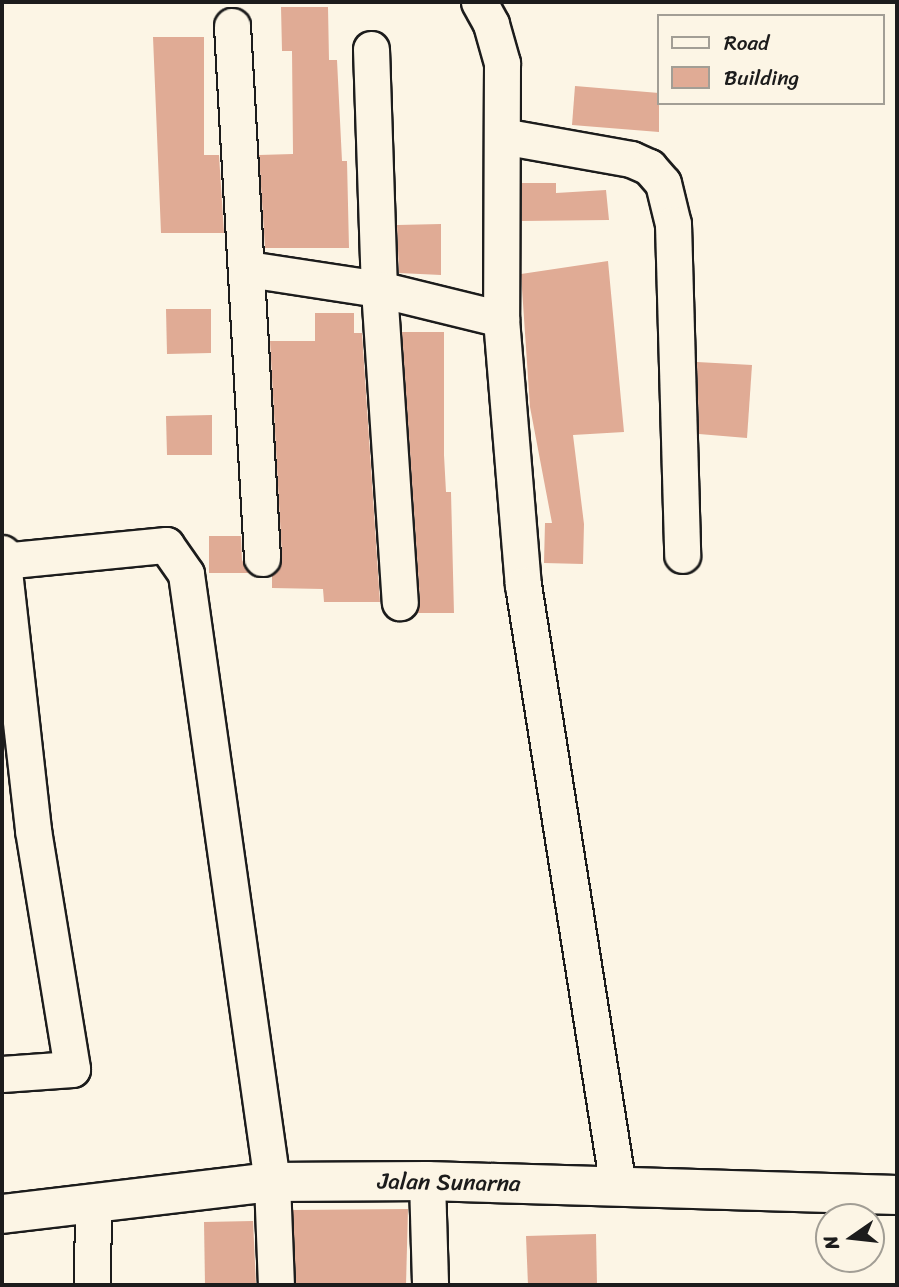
<!DOCTYPE html>
<html>
<head>
<meta charset="utf-8">
<style>
	body { margin:0 }
	#map { position:relative; width:899px; height:1287px; overflow:hidden; background:#fcf5e5; font-family:Sriracha,sans-serif }
	div>[style] { position:absolute }
	[style*='--x'] { left:calc(var(--x)*1px); top:calc(var(--y)*1px); width:calc(var(--w)*1px); rotate:calc(var(--a)*1deg) }
	.building>* { inset:0; background:#e0ab95 }
	.roads { filter:drop-shadow(2px 0 #1c1c1c) drop-shadow(-2px 0 #1c1c1c) drop-shadow(0 2px #1c1c1c) drop-shadow(0 -2px #1c1c1c) }
	.minor>* { height:35px; margin:-17.5px; padding:0 17.5px; transform-origin:17.5px; border-radius:17.5px; background:#fcf5e5 }
	.tertiary>* { height:38px; margin:-19px; padding:0 19px; transform-origin:19px; border-radius:19px; background:#fcf5e5 }
	span { translate:-50% -50%; white-space:nowrap; text-align:center; line-height:1.15; -webkit-text-stroke:5px #fcf5e5; paint-order:stroke }
	.street-label { font-size:23px; color:#1c1c1c }
	.frame { position:absolute; inset:0; border:4px solid #1c1c1c; pointer-events:none }
	.legend { position:absolute; left:657px; top:14px; width:228px; height:91px; box-sizing:border-box; background:#fcf5e5; border:2px solid #a29e95; margin:0; padding:9px 12px; list-style:none; font-size:21px; color:#1c1c1c }
	.legend li { display:flex; align-items:center; gap:14px; height:35px }
	.legend b { width:35px; border:2px solid #a29e95 }
	.north { position:absolute; left:815px; top:1203px; width:70px; height:70px; box-sizing:border-box; background:#fcf5e5; border:2px solid #a29e95; border-radius:50%; rotate:256deg; font-size:19px; font-weight:700; line-height:28px; text-align:center; color:#1c1c1c }
	.north::after { content:''; display:block; margin:auto; width:24px; height:32px; background:#1c1c1c; clip-path:polygon(50% 0,100% 100%,50% 72%,0 100%) }
</style>
</head>
<body>
<div id="map">
	<div class="building">
		<i style="clip-path:polygon(281px 7px,328px 7px,329px 60px,337px 60px,342px 161px,347px 161px,349px 248px,265px 248px,259px 155px,293px 154px,292px 51px,282px 51px)"></i>
		<i style="clip-path:polygon(153px 37px,204px 37px,204px 155px,219px 155px,224px 233px,161px 233px)"></i>
		<i style="clip-path:polygon(575px 86px,659px 93px,659px 132px,572px 125px)"></i>
		<i style="clip-path:polygon(522px 183px,556px 183px,556px 193px,606px 190px,609px 220px,522px 221px)"></i>
		<i style="clip-path:polygon(441px 224px,441px 275px,399px 273px,397px 225px)"></i>
		<i style="clip-path:polygon(608px 261px,624px 432px,573px 435px,584px 524px,583px 564px,544px 563px,545px 523px,552px 523px,530px 407px,521px 274px)"></i>
		<i style="clip-path:polygon(166px 309px,211px 309px,211px 353px,167px 354px)"></i>
		<i style="clip-path:polygon(315px 313px,354px 313px,354px 333px,362px 333px,380px 602px,324px 602px,323px 589px,272px 588px,272px 575px,282px 557px,270px 341px,315px 341px)"></i>
		<i style="clip-path:polygon(402px 332px,444px 332px,444px 455px,446px 492px,451px 492px,454px 613px,416px 613px,420px 601px)"></i>
		<i style="clip-path:polygon(697px 362px,752px 365px,747px 438px,699px 434px)"></i>
		<i style="clip-path:polygon(212px 415px,212px 455px,167px 455px,166px 416px)"></i>
		<i style="clip-path:polygon(209px 536px,241px 536px,242px 560px,249px 573px,209px 573px)"></i>
		<i style="clip-path:polygon(408px 1209px,406px 1285px,296px 1285px,293px 1210px)"></i>
		<i style="clip-path:polygon(253px 1221px,256px 1285px,205px 1285px,204px 1222px)"></i>
		<i style="clip-path:polygon(596px 1234px,597px 1285px,528px 1285px,526px 1236px)"></i>
	</div>
	<div class="roads">
		<div class="minor">
			<i style="--x:479;--y:2;--w:25;--a:61"></i>
			<i style="--x:491;--y:24;--w:41;--a:74.2"></i>
			<i style="--x:502;--y:63;--w:256;--a:90.2"></i>
			<i style="--x:501;--y:319;--w:267;--a:85.3"></i>
			<i style="--x:523;--y:585;--w:609;--a:81.03"></i>
			<i style="--x:232;--y:26;--w:533;--a:86.77"></i>
			<i style="--x:371;--y:49;--w:240;--a:88.1"></i>
			<i style="--x:379;--y:289;--w:314;--a:86.2"></i>
			<i style="--x:502;--y:136;--w:131;--a:10.1"></i>
			<i style="--x:631;--y:159;--w:20;--a:24"></i>
			<i style="--x:649;--y:167;--w:21;--a:49"></i>
			<i style="--x:663;--y:183;--w:42;--a:76.3"></i>
			<i style="--x:673;--y:224;--w:331;--a:88.4"></i>
			<i style="--x:248;--y:269;--w:133;--a:8.7"></i>
			<i style="--x:379;--y:289;--w:126;--a:13.8"></i>
			<i style="--x:2;--y:553;--w:279;--a:83.6"></i>
			<i style="--x:33;--y:830;--w:242;--a:80.7"></i>
			<i style="--x:72;--y:1069;--w:70;--a:175.9"></i>
			<i style="--x:2;--y:561;--w:165;--a:-5.6"></i>
			<i style="--x:166;--y:545;--w:35;--a:55"></i>
			<i style="--x:186;--y:574;--w:614;--a:81.95"></i>
			<i style="--x:272;--y:1182;--w:103;--a:87.8"></i>
			<i style="--x:427;--y:1181;--w:104;--a:88.3"></i>
			<i style="--x:92;--y:1285;--w:83;--a:-89.3"></i>
		</div>
		<div class="tertiary">
			<i style="--x:2;--y:1214;--w:272;--a:-6.8"></i>
			<i style="--x:272;--y:1182;--w:155;--a:-0.4"></i>
			<i style="--x:427;--y:1181;--w:470;--a:1.7"></i>
		</div>
	</div>
	<div class="street-label">
		<span style="left:449px;top:1183px;rotate:1deg">Jalan Sunarna</span>
	</div>
	<div class="frame"></div>
	<ul class="legend">
	<li><b style="height:9px;background:#fcf5e5"></b>Road</li>
	<li><b style="height:19px;background:#e0ab95"></b>Building</li>
	</ul>
	<div class="north">N</div>
</div>
</body>
</html>
